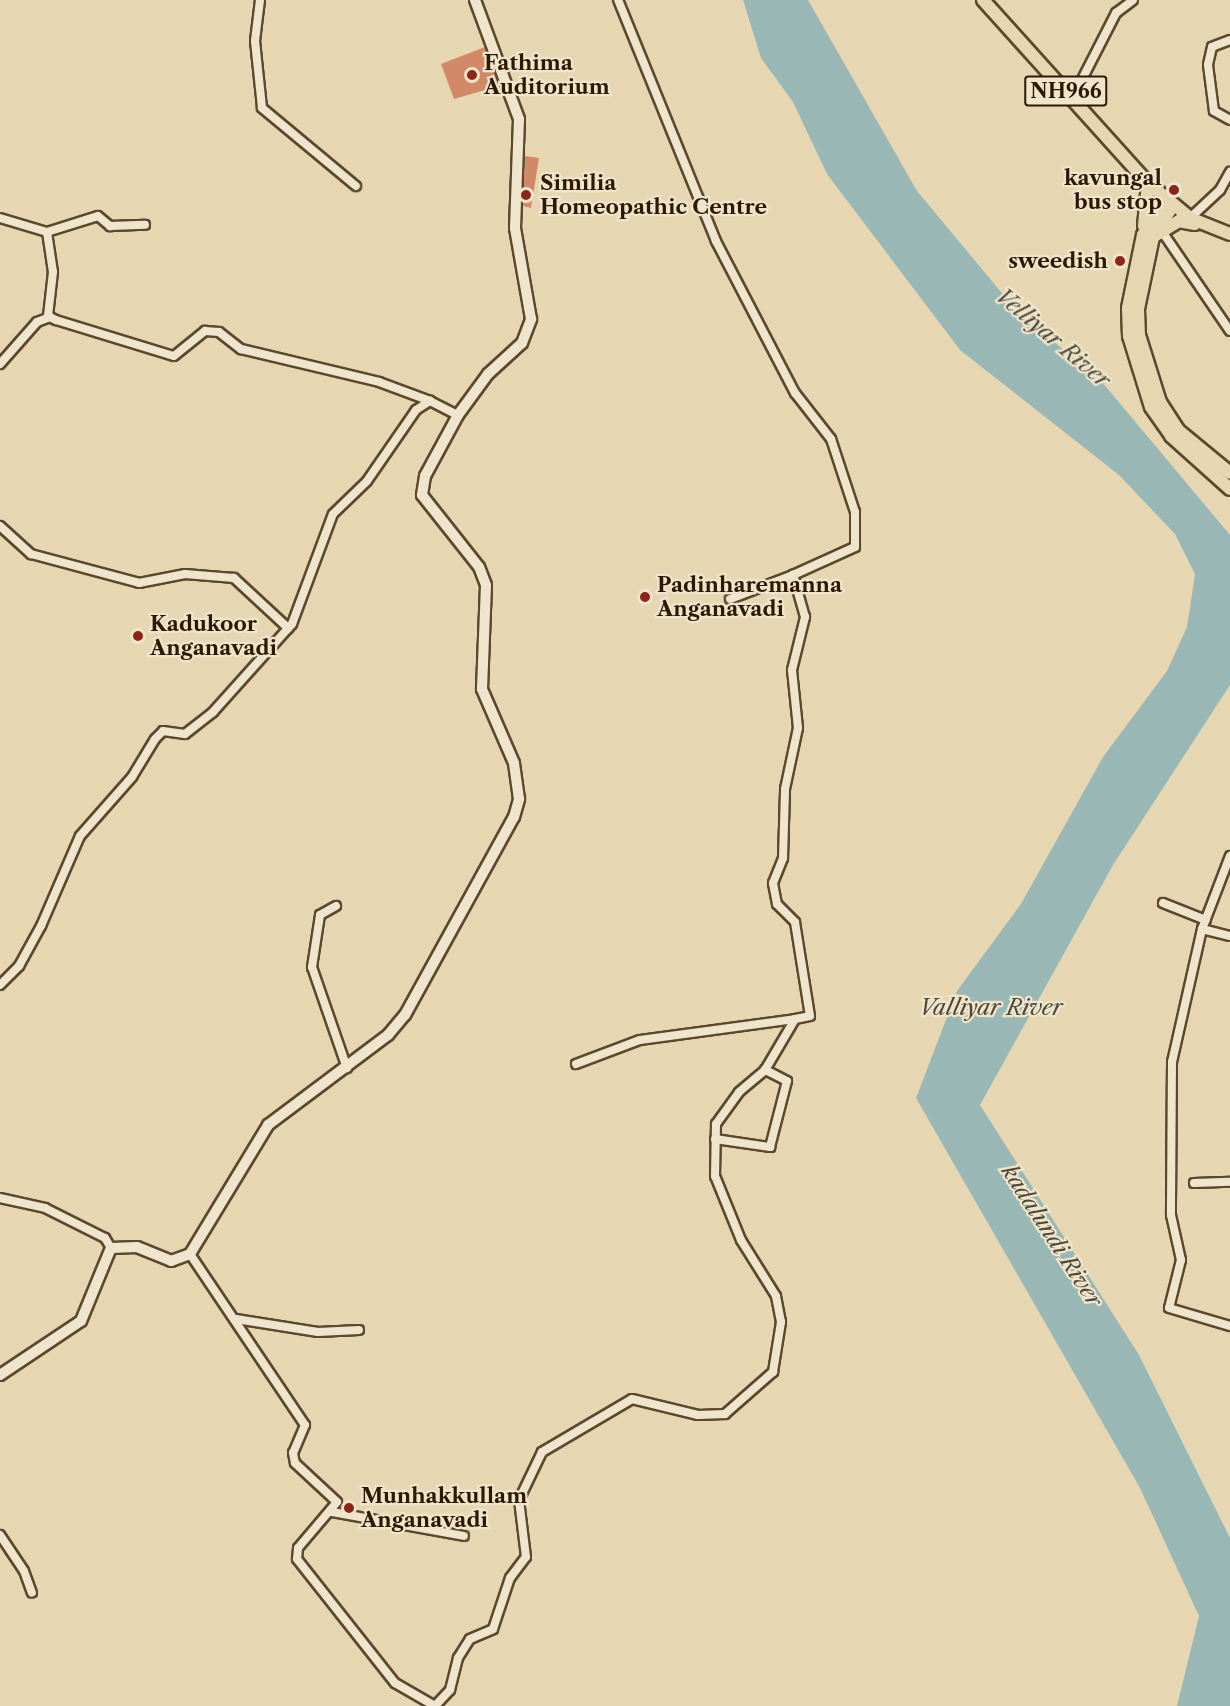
<!DOCTYPE html>
<html>
<head>
<meta charset="utf-8">
<style>
	body { margin:0 }
	#map { position:relative; width:1230px; height:1706px; overflow:hidden; background:#e6d7b2; font-family:"Libre Caslon Text",serif }
	div>[style] { position:absolute }
	[style*='--x'] { left:calc(var(--x)*1px); top:calc(var(--y)*1px); width:calc(var(--w)*1px); rotate:calc(var(--a)*1deg) }
	.water>* { inset:0; background:#99b8b5 }
	.building>* { inset:0; background:#d28968 }
	.roads { filter:drop-shadow(2px 0 #5c482c) drop-shadow(-2px 0 #5c482c) drop-shadow(0 2px #5c482c) drop-shadow(0 -2px #5c482c) }
	.minor>* { height:8px; margin:-4px; padding:0 4px; transform-origin:4px; border-radius:4px; background:#efe5cd }
	.secondary>* { height:10px; margin:-5px; padding:0 5px; transform-origin:5px; border-radius:5px; background:#efe5cd }
	.trunk>* { height:12px; margin:-6px; padding:0 6px; transform-origin:6px; border-radius:6px; background:#e6d7b2 }
	.dots>* { width:16px; height:16px; translate:-50% -50%; box-sizing:border-box; border:3px solid #efe5cd; border-radius:50% }
	span { translate:-50% -50%; white-space:nowrap; text-align:center; line-height:1.15; -webkit-text-stroke:4.5px #efe5cd; paint-order:stroke }
	.shield-label span { padding:2px 4px; background:#efe5cd; border:2px solid; border-radius:4px; -webkit-text-stroke-width:0 }
	.shield-label { font-size:20px; color:#2e1800; font-weight:700 }
	.poi-label { font-size:21px; color:#2e1800; font-weight:700 }
	.left { translate:0 -50%; text-align:left }
	.right { translate:-100% -50%; text-align:right }
	.water-label { font-size:22px; color:#4e4836; font-style:italic }
</style>
</head>
<body>
<div id="map">
	<div class="water">
		<i style="clip-path:polygon(743px 0,808px 0,917px 191px,1016px 310px,1102px 382px,1230px 535px,1230px 685px,1113px 865px,980px 1105px,1139px 1355px,1230px 1538px,1230px 1706px,1177px 1706px,1199px 1616px,1140px 1488px,916px 1098px,957px 991px,1021px 904px,1103px 757px,1167px 671px,1187px 627px,1195px 574px,1175px 534px,1119px 475px,960px 350px,827px 174px,793px 102px,761px 58px)"></i>
	</div>
	<div class="building">
		<i style="clip-path:polygon(485px 47px,499px 86px,454px 99px,441px 64px)"></i>
		<i style="clip-path:polygon(525px 156px,539px 158px,531px 208px,523px 206px)"></i>
	</div>
	<div class="roads">
		<div class="minor">
			<i style="--x:260;--y:0;--w:41;--a:97"></i>
			<i style="--x:255;--y:41;--w:67;--a:84"></i>
			<i style="--x:262;--y:108;--w:122;--a:39.7"></i>
			<i style="--x:1230;--y:40;--w:19;--a:159"></i>
			<i style="--x:1212;--y:47;--w:18;--a:103"></i>
			<i style="--x:1208;--y:65;--w:46;--a:82.6"></i>
			<i style="--x:1214;--y:111;--w:18;--a:29"></i>
			<i style="--x:1072;--y:99;--w:97;--a:-62.9"></i>
			<i style="--x:1116;--y:13;--w:21;--a:-37"></i>
			<i style="--x:0;--y:218;--w:49;--a:16.6"></i>
			<i style="--x:47;--y:232;--w:53;--a:-17.4"></i>
			<i style="--x:98;--y:216;--w:16;--a:40"></i>
			<i style="--x:110;--y:226;--w:35;--a:-2"></i>
			<i style="--x:1190;--y:218;--w:41;--a:-43"></i>
			<i style="--x:1220;--y:190;--w:21;--a:-61"></i>
			<i style="--x:1161;--y:230;--w:122;--a:55.7"></i>
			<i style="--x:47;--y:232;--w:40;--a:81.5"></i>
			<i style="--x:53;--y:272;--w:44;--a:96.5"></i>
			<i style="--x:48;--y:316;--w:9;--a:27"></i>
			<i style="--x:56;--y:320;--w:123;--a:17"></i>
			<i style="--x:174;--y:356;--w:40;--a:-39"></i>
			<i style="--x:205;--y:331;--w:14;--a:4"></i>
			<i style="--x:219;--y:332;--w:28;--a:38"></i>
			<i style="--x:241;--y:349;--w:142;--a:13.4"></i>
			<i style="--x:379;--y:382;--w:54;--a:20.4"></i>
			<i style="--x:0;--y:364;--w:56;--a:-48.6"></i>
			<i style="--x:37;--y:322;--w:14;--a:-21"></i>
			<i style="--x:0;--y:526;--w:42;--a:42.1"></i>
			<i style="--x:31;--y:554;--w:112;--a:15"></i>
			<i style="--x:139;--y:583;--w:47;--a:-11.1"></i>
			<i style="--x:185;--y:574;--w:49;--a:4.7"></i>
			<i style="--x:234;--y:578;--w:74;--a:42.8"></i>
			<i style="--x:730;--y:599;--w:67;--a:-20.9"></i>
			<i style="--x:1230;--y:856;--w:78;--a:111"></i>
			<i style="--x:1202;--y:929;--w:136;--a:102.7"></i>
			<i style="--x:1172;--y:1062;--w:153;--a:90.4"></i>
			<i style="--x:1171;--y:1215;--w:46;--a:77.5"></i>
			<i style="--x:1181;--y:1260;--w:49;--a:104"></i>
			<i style="--x:1169;--y:1308;--w:64;--a:16.4"></i>
			<i style="--x:1163;--y:903;--w:46;--a:21.6"></i>
			<i style="--x:336;--y:906;--w:18;--a:151"></i>
			<i style="--x:320;--y:915;--w:53;--a:98.7"></i>
			<i style="--x:312;--y:967;--w:107;--a:70.9"></i>
			<i style="--x:1202;--y:929;--w:29;--a:14"></i>
			<i style="--x:0;--y:985;--w:27;--a:-45"></i>
			<i style="--x:19;--y:966;--w:46;--a:-61.2"></i>
			<i style="--x:41;--y:926;--w:98;--a:-66.6"></i>
			<i style="--x:80;--y:836;--w:79;--a:-48.6"></i>
			<i style="--x:132;--y:777;--w:44;--a:-58.8"></i>
			<i style="--x:155;--y:739;--w:11;--a:-45"></i>
			<i style="--x:163;--y:731;--w:22;--a:8"></i>
			<i style="--x:185;--y:734;--w:36;--a:-38"></i>
			<i style="--x:213;--y:712;--w:118;--a:-48.1"></i>
			<i style="--x:292;--y:624;--w:117;--a:-69.6"></i>
			<i style="--x:333;--y:514;--w:47;--a:-44.1"></i>
			<i style="--x:367;--y:481;--w:86;--a:-55.4"></i>
			<i style="--x:416;--y:410;--w:17;--a:-33"></i>
			<i style="--x:430;--y:401;--w:31;--a:27"></i>
			<i style="--x:576;--y:1064;--w:68;--a:-20.6"></i>
			<i style="--x:640;--y:1040;--w:156;--a:-7.7"></i>
			<i style="--x:715;--y:1139;--w:56;--a:8.3"></i>
			<i style="--x:770;--y:1147;--w:68;--a:-75.6"></i>
			<i style="--x:787;--y:1081;--w:25;--a:-153"></i>
			<i style="--x:1194;--y:1183;--w:36;--a:-2"></i>
			<i style="--x:0;--y:1198;--w:46;--a:12.5"></i>
			<i style="--x:45;--y:1208;--w:67;--a:26.6"></i>
			<i style="--x:105;--y:1238;--w:12;--a:59"></i>
			<i style="--x:190;--y:1254;--w:206;--a:56.1"></i>
			<i style="--x:305;--y:1425;--w:30;--a:113"></i>
			<i style="--x:293;--y:1453;--w:10;--a:79"></i>
			<i style="--x:295;--y:1463;--w:57;--a:42.9"></i>
			<i style="--x:337;--y:1502;--w:60;--a:130.3"></i>
			<i style="--x:298;--y:1548;--w:11;--a:95"></i>
			<i style="--x:297;--y:1559;--w:158;--a:51.7"></i>
			<i style="--x:395;--y:1683;--w:46;--a:29.9"></i>
			<i style="--x:435;--y:1706;--w:22;--a:-47"></i>
			<i style="--x:450;--y:1690;--w:33;--a:-76"></i>
			<i style="--x:458;--y:1658;--w:22;--a:-58"></i>
			<i style="--x:470;--y:1639;--w:25;--a:-23"></i>
			<i style="--x:493;--y:1629;--w:54;--a:-71.6"></i>
			<i style="--x:510;--y:1578;--w:26;--a:-53"></i>
			<i style="--x:526;--y:1557;--w:57;--a:-97"></i>
			<i style="--x:519;--y:1500;--w:53;--a:-64.4"></i>
			<i style="--x:542;--y:1452;--w:104;--a:-30.5"></i>
			<i style="--x:632;--y:1399;--w:68;--a:13.6"></i>
			<i style="--x:698;--y:1415;--w:27;--a:-2"></i>
			<i style="--x:725;--y:1414;--w:64;--a:-41.2"></i>
			<i style="--x:773;--y:1372;--w:51;--a:-80.9"></i>
			<i style="--x:781;--y:1322;--w:26;--a:-101"></i>
			<i style="--x:776;--y:1296;--w:66;--a:-122"></i>
			<i style="--x:741;--y:1240;--w:69;--a:-112.1"></i>
			<i style="--x:715;--y:1176;--w:52;--a:-88.9"></i>
			<i style="--x:716;--y:1124;--w:39;--a:-54"></i>
			<i style="--x:739;--y:1092;--w:34;--a:-40"></i>
			<i style="--x:765;--y:1070;--w:59;--a:-59.5"></i>
			<i style="--x:795;--y:1019;--w:15;--a:-11"></i>
			<i style="--x:810;--y:1016;--w:95;--a:-99.1"></i>
			<i style="--x:795;--y:922;--w:25;--a:-135"></i>
			<i style="--x:777;--y:904;--w:21;--a:-101"></i>
			<i style="--x:773;--y:883;--w:27;--a:-68"></i>
			<i style="--x:783;--y:858;--w:69;--a:-88.3"></i>
			<i style="--x:785;--y:789;--w:62;--a:-78"></i>
			<i style="--x:798;--y:728;--w:58;--a:-95.9"></i>
			<i style="--x:792;--y:670;--w:55;--a:-76.2"></i>
			<i style="--x:805;--y:617;--w:44;--a:-105.9"></i>
			<i style="--x:793;--y:575;--w:68;--a:-24.3"></i>
			<i style="--x:855;--y:547;--w:35;--a:-90"></i>
			<i style="--x:855;--y:512;--w:77;--a:-108.2"></i>
			<i style="--x:831;--y:439;--w:58;--a:-128"></i>
			<i style="--x:795;--y:393;--w:171;--a:-117.5"></i>
			<i style="--x:716;--y:241;--w:260;--a:-112.1"></i>
			<i style="--x:236;--y:1319;--w:83;--a:9"></i>
			<i style="--x:318;--y:1332;--w:41;--a:-2.8"></i>
			<i style="--x:332;--y:1512;--w:134;--a:10.3"></i>
			<i style="--x:0;--y:1535;--w:43;--a:56.3"></i>
			<i style="--x:24;--y:1571;--w:23;--a:70"></i>
		</div>
		<div class="secondary">
			<i style="--x:0;--y:1375;--w:97;--a:-33.7"></i>
			<i style="--x:81;--y:1321;--w:79;--a:-67.7"></i>
			<i style="--x:111;--y:1248;--w:26;--a:-2"></i>
			<i style="--x:137;--y:1247;--w:37;--a:22"></i>
			<i style="--x:171;--y:1261;--w:20;--a:-20"></i>
			<i style="--x:190;--y:1254;--w:151;--a:-58.8"></i>
			<i style="--x:268;--y:1125;--w:150;--a:-36.9"></i>
			<i style="--x:388;--y:1035;--w:26;--a:-50"></i>
			<i style="--x:405;--y:1015;--w:226;--a:-61.2"></i>
			<i style="--x:514;--y:817;--w:19;--a:-74"></i>
			<i style="--x:519;--y:799;--w:36;--a:-98"></i>
			<i style="--x:514;--y:763;--w:81;--a:-113.4"></i>
			<i style="--x:482;--y:689;--w:104;--a:-87.8"></i>
			<i style="--x:486;--y:585;--w:19;--a:-111"></i>
			<i style="--x:479;--y:567;--w:92;--a:-128.4"></i>
			<i style="--x:422;--y:495;--w:19;--a:-81"></i>
			<i style="--x:425;--y:476;--w:69;--a:-61.6"></i>
			<i style="--x:458;--y:415;--w:51;--a:-53.8"></i>
			<i style="--x:488;--y:374;--w:46;--a:-42.4"></i>
			<i style="--x:522;--y:343;--w:26;--a:-69"></i>
			<i style="--x:531;--y:319;--w:92;--a:-100"></i>
			<i style="--x:515;--y:228;--w:109;--a:-87.9"></i>
			<i style="--x:519;--y:119;--w:127;--a:-110.3"></i>
		</div>
		<div class="trunk">
			<i style="--x:983;--y:0;--w:246;--a:48"></i>
			<i style="--x:1148;--y:183;--w:55;--a:39.8"></i>
			<i style="--x:1190;--y:218;--w:43;--a:21.8"></i>
			<i style="--x:1166;--y:199;--w:43;--a:122.6"></i>
			<i style="--x:1143;--y:235;--w:75;--a:101.6"></i>
			<i style="--x:1128;--y:308;--w:28;--a:88"></i>
			<i style="--x:1129;--y:336;--w:74;--a:72.8"></i>
			<i style="--x:1151;--y:407;--w:35;--a:55"></i>
			<i style="--x:1171;--y:436;--w:79;--a:41.9"></i>
			<i style="--x:1173;--y:205;--w:38;--a:122"></i>
			<i style="--x:1153;--y:237;--w:74;--a:101.8"></i>
			<i style="--x:1138;--y:309;--w:26;--a:88"></i>
			<i style="--x:1139;--y:335;--w:70;--a:72.6"></i>
			<i style="--x:1160;--y:402;--w:33;--a:57"></i>
			<i style="--x:1178;--y:430;--w:67;--a:39.6"></i>
			<i style="--x:1144;--y:226;--w:43;--a:-84.7"></i>
			<i style="--x:1154;--y:236;--w:29;--a:-31"></i>
			<i style="--x:1179;--y:221;--w:16;--a:11"></i>
		</div>
	</div>
	<div class="dots">
		<i style="left:472px;top:75px;background:#8f2418"></i>
		<i style="left:1174px;top:190px;background:#8f2418"></i>
		<i style="left:526px;top:195px;background:#8f2418"></i>
		<i style="left:1120px;top:261px;background:#8f2418"></i>
		<i style="left:645px;top:597px;background:#8f2418"></i>
		<i style="left:138px;top:636px;background:#8f2418"></i>
		<i style="left:349px;top:1508px;background:#8f2418"></i>
	</div>
	<div class="shield-label">
		<span style="left:1066px;top:91px">NH966</span>
	</div>
	<div class="poi-label">
		<span class="left" style="left:484px;top:75px">Fathima<br>Auditorium</span>
		<span class="right" style="left:1162px;top:190px">kavungal<br>bus stop</span>
		<span class="left" style="left:540px;top:195px">Similia<br>Homeopathic Centre</span>
		<span class="right" style="left:1108px;top:261px">sweedish</span>
		<span class="left" style="left:657px;top:597px">Padinharemanna<br>Anganavadi</span>
		<span class="left" style="left:150px;top:636px">Kadukoor<br>Anganavadi</span>
		<span class="left" style="left:361px;top:1508px">Munhakkullam<br>Anganavadi</span>
	</div>
	<div class="water-label">
		<span style="left:1053px;top:338px;rotate:40deg">Velliyar River</span>
		<span style="left:991px;top:1008px">Valliyar River</span>
		<span style="left:1052px;top:1236px;rotate:57deg">kadalundi River</span>
	</div>
</div>
</body>
</html>
